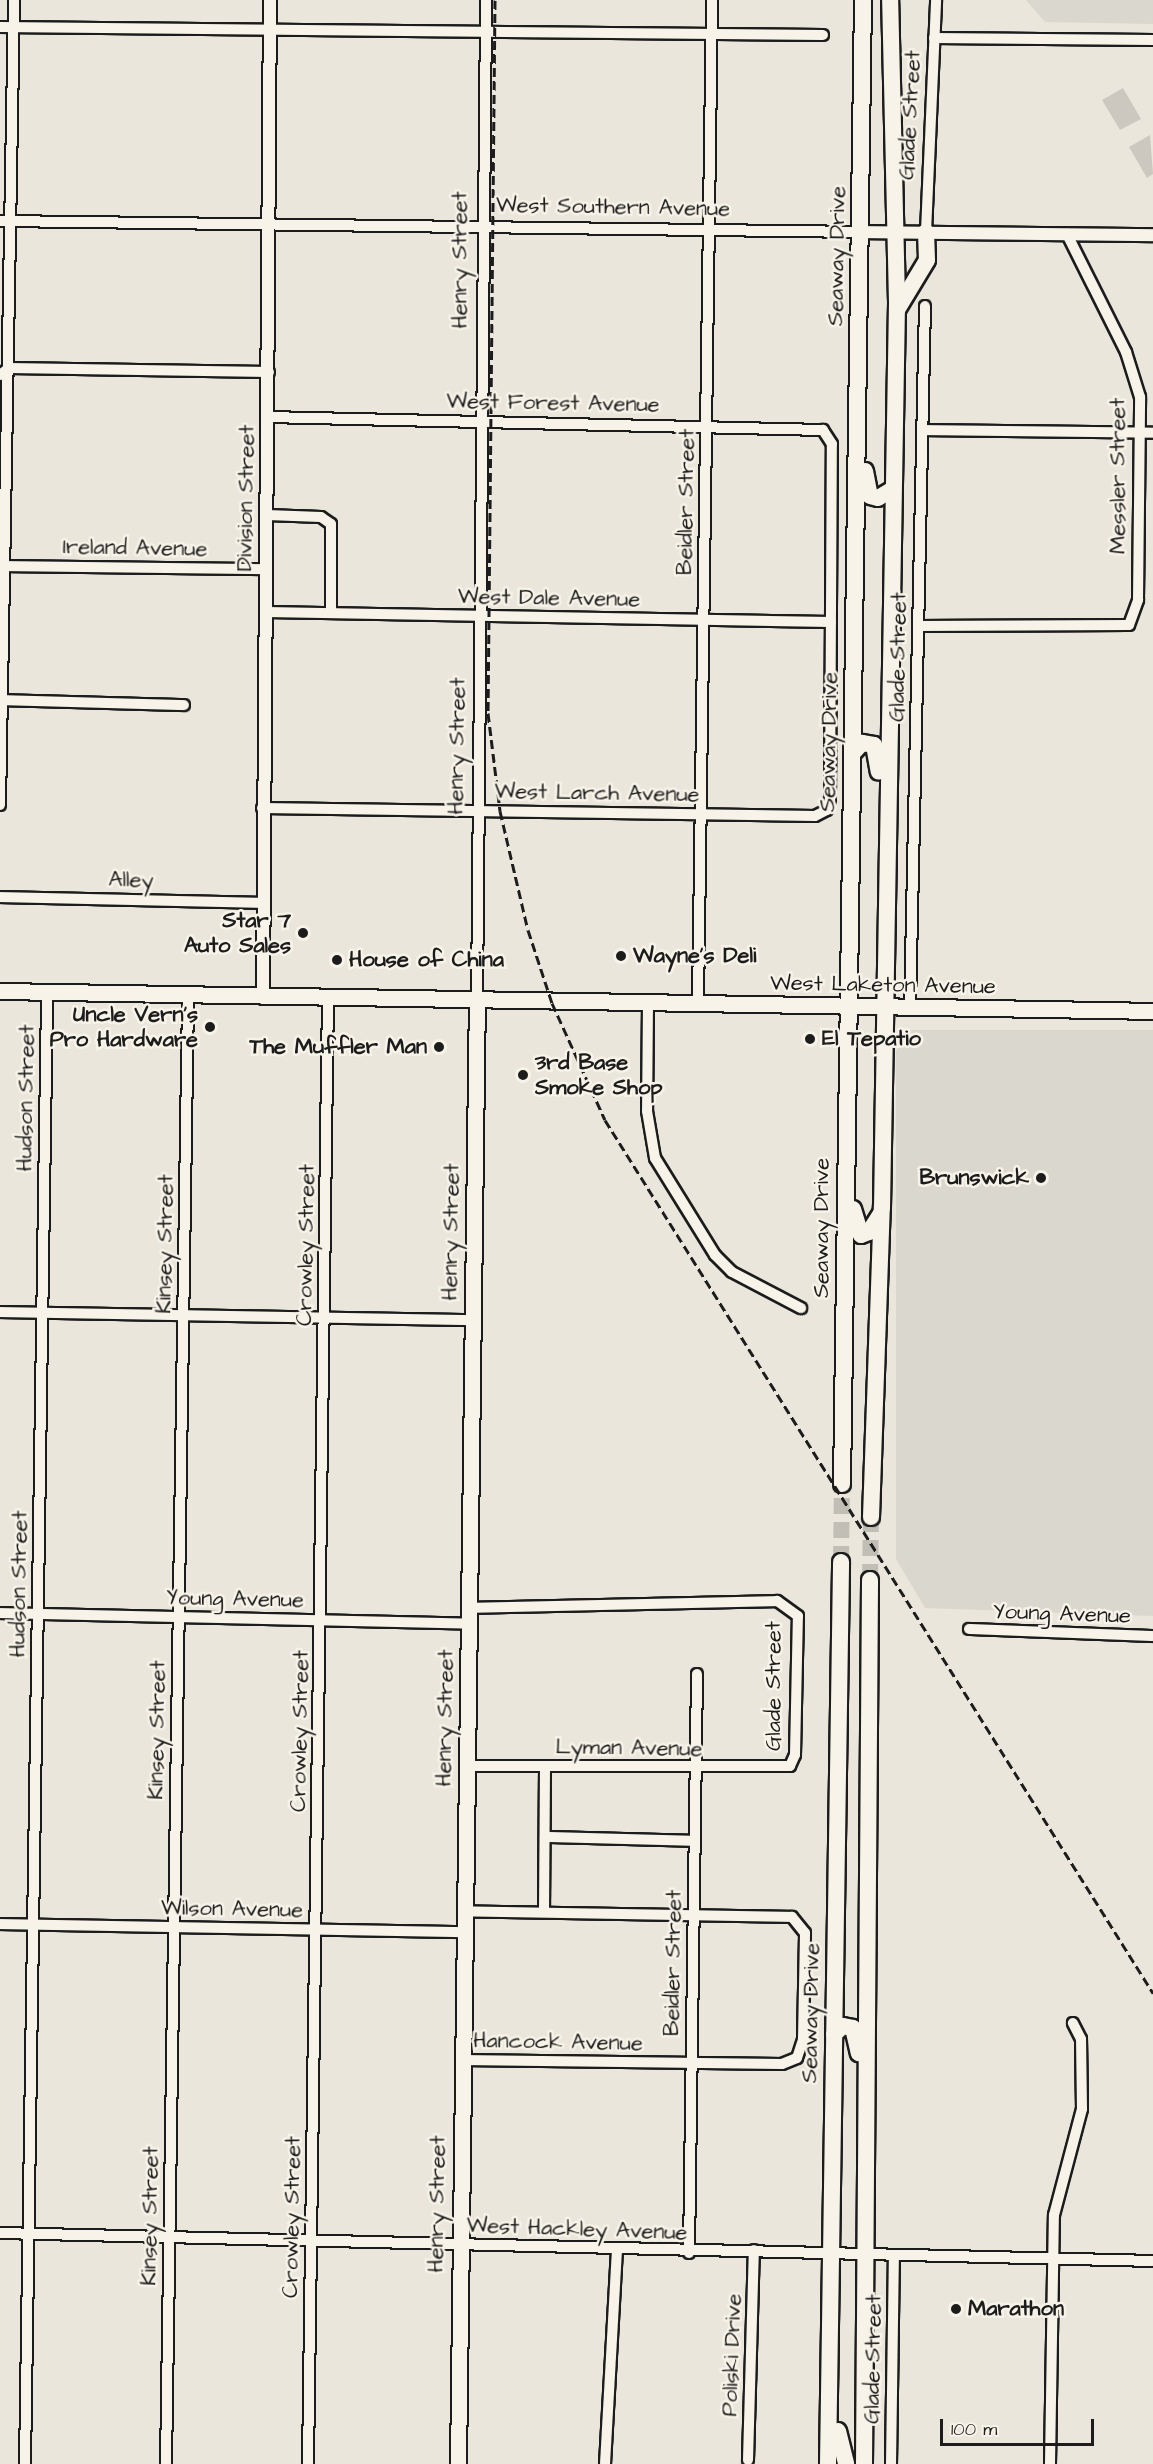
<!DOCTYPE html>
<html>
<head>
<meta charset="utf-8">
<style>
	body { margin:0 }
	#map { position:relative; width:1153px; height:2464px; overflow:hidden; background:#eae6dc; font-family:"Architects Daughter",sans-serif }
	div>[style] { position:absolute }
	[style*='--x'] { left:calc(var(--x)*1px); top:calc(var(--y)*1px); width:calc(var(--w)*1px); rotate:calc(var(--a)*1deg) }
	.built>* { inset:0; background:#dad7ce }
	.green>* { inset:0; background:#ccc8c0 }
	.trunk-tunnel>* { height:16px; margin-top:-8px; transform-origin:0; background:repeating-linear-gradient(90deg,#c1beb6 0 16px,transparent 0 24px) }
	.roads { filter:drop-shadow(2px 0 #1c1c1c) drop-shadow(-2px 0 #1c1c1c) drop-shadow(0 2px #1c1c1c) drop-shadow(0 -2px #1c1c1c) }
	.minor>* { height:10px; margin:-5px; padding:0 5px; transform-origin:5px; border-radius:5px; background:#f7f3e8 }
	.tertiary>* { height:12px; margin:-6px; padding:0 6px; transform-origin:6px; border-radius:6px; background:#f7f3e8 }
	.secondary>* { height:15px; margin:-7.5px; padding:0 7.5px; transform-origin:7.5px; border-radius:7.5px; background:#f7f3e8 }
	.trunk>* { height:16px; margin:-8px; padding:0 8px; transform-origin:8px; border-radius:8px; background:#f7f3e8 }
	.rail>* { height:3px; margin-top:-1.5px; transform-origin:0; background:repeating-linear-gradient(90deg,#1c1c1c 0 9px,transparent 0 13.5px) }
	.dots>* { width:16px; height:16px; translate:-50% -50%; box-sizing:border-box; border:3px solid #f7f3e8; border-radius:50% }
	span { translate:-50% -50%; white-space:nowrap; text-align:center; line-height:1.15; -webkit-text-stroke:5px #f7f3e8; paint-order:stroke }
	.street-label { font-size:22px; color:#1c1c1c }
	.poi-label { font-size:22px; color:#1c1c1c; font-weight:700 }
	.right { translate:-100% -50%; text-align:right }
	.left { translate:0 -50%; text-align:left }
	.scale { position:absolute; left:940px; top:2419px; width:154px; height:27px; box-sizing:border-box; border:3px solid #1c1c1c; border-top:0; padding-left:8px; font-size:18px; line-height:21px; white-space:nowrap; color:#1c1c1c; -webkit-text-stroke:4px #f7f3e8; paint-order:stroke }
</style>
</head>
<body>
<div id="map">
	<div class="built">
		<i style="clip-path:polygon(1026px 0,1153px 0,1153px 24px,1045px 22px)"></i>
		<i style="clip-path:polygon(908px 1030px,1153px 1030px,1153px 1616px,925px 1608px,896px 1559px,896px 1051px)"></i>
	</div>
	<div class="green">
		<i style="clip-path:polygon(1123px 88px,1141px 119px,1120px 130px,1102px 100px)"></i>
		<i style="clip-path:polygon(1150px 135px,1153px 174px,1147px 178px,1129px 147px)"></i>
	</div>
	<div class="trunk-tunnel">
		<i style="--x:841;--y:1562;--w:78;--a:-89.3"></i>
		<i style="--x:870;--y:1580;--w:63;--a:-89.1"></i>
	</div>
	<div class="roads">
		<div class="minor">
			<i style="--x:0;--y:27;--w:823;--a:0.56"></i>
			<i style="--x:934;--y:38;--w:219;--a:0.5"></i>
			<i style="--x:0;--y:221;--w:860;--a:0.73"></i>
			<i style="--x:926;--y:232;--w:232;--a:-87.5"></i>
			<i style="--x:0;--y:375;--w:11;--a:-38"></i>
			<i style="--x:9;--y:368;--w:260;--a:0.9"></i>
			<i style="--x:923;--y:430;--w:230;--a:0.7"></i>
			<i style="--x:267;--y:515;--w:54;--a:2.1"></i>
			<i style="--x:321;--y:517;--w:12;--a:35"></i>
			<i style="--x:331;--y:524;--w:89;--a:90"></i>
			<i style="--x:4;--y:566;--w:262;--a:0.7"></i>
			<i style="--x:266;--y:612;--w:565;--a:1.01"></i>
			<i style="--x:918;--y:626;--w:211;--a:-0.3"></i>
			<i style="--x:1129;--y:625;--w:27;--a:-70"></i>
			<i style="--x:1138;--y:600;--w:203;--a:-89.4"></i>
			<i style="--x:1140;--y:397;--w:47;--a:-107.3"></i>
			<i style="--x:1126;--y:352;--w:132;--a:-116.6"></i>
			<i style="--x:2;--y:700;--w:182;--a:1.6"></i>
			<i style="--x:0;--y:805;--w:805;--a:-89"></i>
			<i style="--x:262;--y:808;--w:553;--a:0.83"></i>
			<i style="--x:815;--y:816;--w:13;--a:-27"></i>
			<i style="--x:827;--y:810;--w:11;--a:-75"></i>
			<i style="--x:830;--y:799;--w:355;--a:-89.7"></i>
			<i style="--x:832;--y:444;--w:17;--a:-123"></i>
			<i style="--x:823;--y:430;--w:554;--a:-178.66"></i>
			<i style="--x:0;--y:897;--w:262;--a:1.3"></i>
			<i style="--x:477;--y:1001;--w:1001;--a:-89.48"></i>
			<i style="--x:648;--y:1003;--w:108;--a:90.5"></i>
			<i style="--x:647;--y:1111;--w:48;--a:80.3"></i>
			<i style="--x:655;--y:1158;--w:114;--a:58.3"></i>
			<i style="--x:715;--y:1255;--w:24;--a:45"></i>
			<i style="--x:732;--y:1272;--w:78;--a:27.6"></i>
			<i style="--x:698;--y:1004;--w:1004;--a:-89.2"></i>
			<i style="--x:910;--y:1009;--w:703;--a:-88.78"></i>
			<i style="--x:0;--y:1312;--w:472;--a:1"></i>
			<i style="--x:0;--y:1613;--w:469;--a:1.3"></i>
			<i style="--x:969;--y:1629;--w:184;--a:2.2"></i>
			<i style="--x:467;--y:1766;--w:323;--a:0"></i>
			<i style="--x:790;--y:1766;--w:12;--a:-66"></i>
			<i style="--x:795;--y:1755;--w:139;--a:-88.8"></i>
			<i style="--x:798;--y:1616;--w:26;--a:-144"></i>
			<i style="--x:777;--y:1601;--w:308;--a:178.7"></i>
			<i style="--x:545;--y:1837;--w:150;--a:1.5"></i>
			<i style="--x:544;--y:1912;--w:145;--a:-89.6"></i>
			<i style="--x:0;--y:1924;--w:463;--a:1"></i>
			<i style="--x:461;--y:2060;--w:321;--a:0.7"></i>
			<i style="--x:782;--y:2064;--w:16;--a:-22"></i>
			<i style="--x:797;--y:2058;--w:20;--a:-72"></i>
			<i style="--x:803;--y:2039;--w:106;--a:-88.9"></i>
			<i style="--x:805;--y:1933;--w:21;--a:-129"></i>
			<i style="--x:792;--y:1917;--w:328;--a:-179"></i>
			<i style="--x:0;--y:2233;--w:1153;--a:1.39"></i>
			<i style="--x:689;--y:2253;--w:579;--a:-89.21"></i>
			<i style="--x:748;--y:2460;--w:210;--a:-88.4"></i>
			<i style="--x:25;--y:2464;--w:1472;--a:-89.14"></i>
			<i style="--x:166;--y:2464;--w:1468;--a:-89.14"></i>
			<i style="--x:308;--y:2464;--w:1466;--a:-89.22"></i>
			<i style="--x:605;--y:2464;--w:214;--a:-86.8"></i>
			<i style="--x:891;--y:2464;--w:209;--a:-89.2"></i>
			<i style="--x:1050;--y:2464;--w:249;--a:-89.1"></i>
			<i style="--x:1054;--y:2215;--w:110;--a:-75.2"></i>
			<i style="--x:1082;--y:2109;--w:70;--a:-90.8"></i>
			<i style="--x:1081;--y:2039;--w:18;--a:-117"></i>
		</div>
		<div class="tertiary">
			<i style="--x:860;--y:232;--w:293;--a:0.6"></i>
			<i style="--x:263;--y:998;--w:998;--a:-89.6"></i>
		</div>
		<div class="secondary">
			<i style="--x:0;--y:991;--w:1153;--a:0.99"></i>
			<i style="--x:458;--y:2464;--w:1463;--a:-89.26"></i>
		</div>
		<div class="trunk">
			<i style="--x:897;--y:310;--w:58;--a:-59"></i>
			<i style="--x:927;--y:260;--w:28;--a:-92"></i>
			<i style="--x:865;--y:471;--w:25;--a:79"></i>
			<i style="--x:870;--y:496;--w:8;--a:14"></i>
			<i style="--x:878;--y:498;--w:17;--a:-31"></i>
			<i style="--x:852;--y:754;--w:15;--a:-48"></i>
			<i style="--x:862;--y:743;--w:12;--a:9"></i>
			<i style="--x:874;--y:745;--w:27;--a:80"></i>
			<i style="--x:853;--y:1209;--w:27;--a:73"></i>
			<i style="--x:861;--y:1235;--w:9;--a:-21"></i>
			<i style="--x:869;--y:1232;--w:20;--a:-57"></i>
			<i style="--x:842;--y:1484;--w:1484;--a:-89.19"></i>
			<i style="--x:871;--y:1517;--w:309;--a:-88"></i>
			<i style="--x:882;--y:1208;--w:906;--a:-89.05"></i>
			<i style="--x:897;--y:302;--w:302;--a:-91.3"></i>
			<i style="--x:834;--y:2034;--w:12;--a:-42"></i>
			<i style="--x:843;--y:2026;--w:10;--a:11"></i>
			<i style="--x:853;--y:2028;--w:26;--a:77"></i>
			<i style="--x:838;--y:2431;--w:34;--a:76"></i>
			<i style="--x:828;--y:2464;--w:902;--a:-89.17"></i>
			<i style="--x:864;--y:2464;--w:884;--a:-89.61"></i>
		</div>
	</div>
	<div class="rail">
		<i style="--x:495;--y:0;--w:713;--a:90.56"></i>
		<i style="--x:488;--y:713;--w:99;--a:83"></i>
		<i style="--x:500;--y:811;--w:122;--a:76.8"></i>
		<i style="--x:528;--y:930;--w:77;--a:71.8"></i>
		<i style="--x:552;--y:1003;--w:128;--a:65.6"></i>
		<i style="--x:605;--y:1120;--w:1031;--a:57.88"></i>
	</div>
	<div class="dots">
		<i style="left:303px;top:933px;background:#1c1c1c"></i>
		<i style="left:621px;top:956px;background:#1c1c1c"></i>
		<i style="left:337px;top:960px;background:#1c1c1c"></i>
		<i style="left:210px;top:1027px;background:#1c1c1c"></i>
		<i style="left:810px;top:1039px;background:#1c1c1c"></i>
		<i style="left:439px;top:1047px;background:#1c1c1c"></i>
		<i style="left:523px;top:1075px;background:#1c1c1c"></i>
		<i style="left:1041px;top:1178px;background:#1c1c1c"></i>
		<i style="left:956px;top:2309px;background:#1c1c1c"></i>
	</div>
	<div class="street-label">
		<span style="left:910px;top:115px;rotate:-87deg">Glade Street</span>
		<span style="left:613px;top:207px;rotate:1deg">West Southern Avenue</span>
		<span style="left:837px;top:256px;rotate:-89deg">Seaway Drive</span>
		<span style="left:460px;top:260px;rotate:-90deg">Henry Street</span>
		<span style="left:553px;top:403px;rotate:1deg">West Forest Avenue</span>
		<span style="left:1118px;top:476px;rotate:-90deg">Messler Street</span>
		<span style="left:246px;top:498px;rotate:-89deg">Division Street</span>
		<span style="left:686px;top:502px;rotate:-89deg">Beidler Street</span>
		<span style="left:135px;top:548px;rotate:1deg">Ireland Avenue</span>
		<span style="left:549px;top:598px;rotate:1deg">West Dale Avenue</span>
		<span style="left:898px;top:657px;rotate:-89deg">Glade Street</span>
		<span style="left:829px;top:742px;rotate:-89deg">Seaway Drive</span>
		<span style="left:457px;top:746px;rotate:-89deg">Henry Street</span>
		<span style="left:597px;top:793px;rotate:1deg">West Larch Avenue</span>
		<span style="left:131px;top:880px;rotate:1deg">Alley</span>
		<span style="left:883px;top:985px;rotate:1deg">West Laketon Avenue</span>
		<span style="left:26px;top:1098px;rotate:-89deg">Hudson Street</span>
		<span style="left:822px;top:1228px;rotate:-90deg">Seaway Drive</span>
		<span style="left:451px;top:1232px;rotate:-89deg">Henry Street</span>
		<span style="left:165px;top:1244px;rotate:-89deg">Kinsey Street</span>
		<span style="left:306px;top:1245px;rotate:-89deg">Crowley Street</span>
		<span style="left:19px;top:1584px;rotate:-89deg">Hudson Street</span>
		<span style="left:235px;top:1599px;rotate:1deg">Young Avenue</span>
		<span style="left:1062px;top:1614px;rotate:2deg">Young Avenue</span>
		<span style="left:774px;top:1686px;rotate:-90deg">Glade Street</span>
		<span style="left:445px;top:1718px;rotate:-89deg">Henry Street</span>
		<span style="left:157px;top:1730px;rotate:-89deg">Kinsey Street</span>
		<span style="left:300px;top:1731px;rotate:-89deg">Crowley Street</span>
		<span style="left:629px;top:1748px;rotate:1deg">Lyman Avenue</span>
		<span style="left:232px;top:1909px;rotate:1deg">Wilson Avenue</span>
		<span style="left:673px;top:1963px;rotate:-89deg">Beidler Street</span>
		<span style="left:811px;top:2013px;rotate:-89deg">Seaway Drive</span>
		<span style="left:558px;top:2042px;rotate:1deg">Hancock Avenue</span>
		<span style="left:437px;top:2204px;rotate:-89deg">Henry Street</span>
		<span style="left:150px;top:2216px;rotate:-89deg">Kinsey Street</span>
		<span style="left:292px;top:2217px;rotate:-89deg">Crowley Street</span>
		<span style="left:577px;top:2229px;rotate:2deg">West Hackley Avenue</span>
		<span style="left:732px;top:2355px;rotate:-88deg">Poliski Drive</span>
		<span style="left:873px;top:2359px;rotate:-89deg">Glade Street</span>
	</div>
	<div class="poi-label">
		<span class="right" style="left:291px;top:933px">Star 7<br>Auto Sales</span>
		<span class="left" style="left:633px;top:956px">Wayne's Deli</span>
		<span class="left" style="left:349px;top:960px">House of China</span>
		<span class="right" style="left:198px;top:1027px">Uncle Vern's<br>Pro Hardware</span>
		<span class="left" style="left:822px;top:1039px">El Tepatio</span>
		<span class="right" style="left:427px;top:1047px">The Muffler Man</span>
		<span class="left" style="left:535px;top:1075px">3rd Base<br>Smoke Shop</span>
		<span class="right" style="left:1029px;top:1178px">Brunswick</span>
		<span class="left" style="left:968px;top:2309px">Marathon</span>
	</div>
	<div class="scale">100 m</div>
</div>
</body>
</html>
